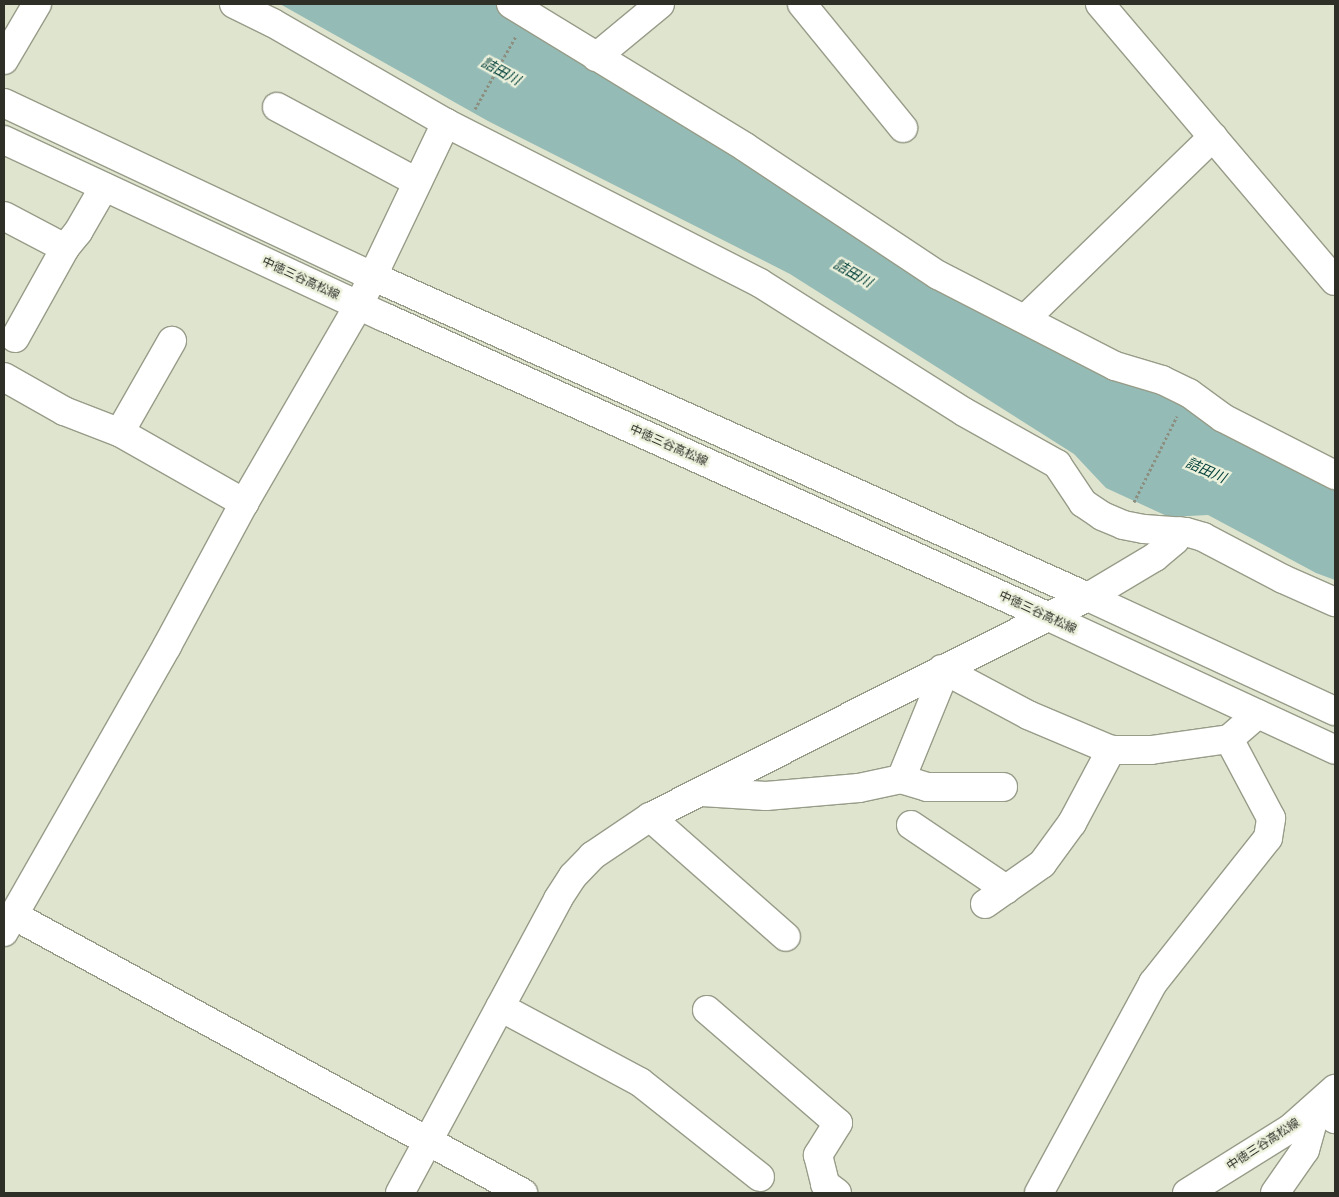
<!DOCTYPE html>
<html>
<head>
<meta charset="utf-8">
<style>
	body { margin:0 }
	#map { position:relative; width:1339px; height:1197px; overflow:hidden; background:#dfe4cf; font-family:Lato,"Noto Sans JP",sans-serif }
	div>[style] { position:absolute }
	[style*='--x'] { left:calc(var(--x)*1px); top:calc(var(--y)*1px); width:calc(var(--w)*1px); rotate:calc(var(--a)*1deg) }
	.water>* { inset:0; background:#95bbb6 }
	.path>* { height:3px; margin-top:-1.5px; transform-origin:0; background:repeating-linear-gradient(90deg,#8c8f80 0 2.5px,transparent 0 5px) }
	.roads { filter:drop-shadow(1px 0 #979c88) drop-shadow(-1px 0 #979c88) drop-shadow(0 1px #979c88) drop-shadow(0 -1px #979c88) }
	.minor>* { height:28px; margin:-14px; padding:0 14px; transform-origin:14px; border-radius:14px; background:#fff }
	.major>* { height:28px; margin:-14px; padding:0 14px; transform-origin:14px; border-radius:14px; background:#fff }
	span { translate:-50% -50%; white-space:nowrap; text-align:center; line-height:1.15; -webkit-text-stroke:4.5px #ecf1dc; paint-order:stroke }
	.street-label { font-size:12px; color:#2e3028 }
	.water-label { font-size:14px; color:#03403b; font-style:italic }
	.frame { position:absolute; inset:0; border:5px solid #2e3028; pointer-events:none }
</style>
</head>
<body>
<div id="map">
	<div class="water">
		<i style="clip-path:polygon(280px 4px,496px 4px,784px 181px,1335px 487px,1335px 580px,1316px 573px,1208px 515px,1169px 517px,1106px 488px,1074px 454px,790px 274px,488px 121px)"></i>
	</div>
	<div class="path">
		<i style="--x:475;--y:109;--w:84;--a:-60.7"></i>
		<i style="--x:1134;--y:502;--w:96;--a:-63.4"></i>
	</div>
	<div class="roads">
		<div class="minor">
			<i style="--x:234;--y:4;--w:43;--a:26"></i>
			<i style="--x:273;--y:23;--w:200;--a:30"></i>
			<i style="--x:446;--y:123;--w:352;--a:27"></i>
			<i style="--x:760;--y:283;--w:241;--a:32.3"></i>
			<i style="--x:964;--y:412;--w:107;--a:29.2"></i>
			<i style="--x:1057;--y:464;--w:47;--a:56.3"></i>
			<i style="--x:1083;--y:503;--w:23;--a:34"></i>
			<i style="--x:1102;--y:516;--w:23;--a:23"></i>
			<i style="--x:1123;--y:525;--w:21;--a:11"></i>
			<i style="--x:1144;--y:529;--w:42;--a:4.1"></i>
			<i style="--x:1186;--y:532;--w:18;--a:16"></i>
			<i style="--x:1203;--y:537;--w:90;--a:27.7"></i>
			<i style="--x:1283;--y:579;--w:57;--a:23.9"></i>
			<i style="--x:511;--y:4;--w:274;--a:31.4"></i>
			<i style="--x:745;--y:147;--w:232;--a:33.6"></i>
			<i style="--x:938;--y:275;--w:199;--a:27.2"></i>
			<i style="--x:1115;--y:366;--w:49;--a:16.6"></i>
			<i style="--x:1162;--y:380;--w:30;--a:26"></i>
			<i style="--x:1189;--y:393;--w:42;--a:36.3"></i>
			<i style="--x:1223;--y:418;--w:126;--a:27"></i>
			<i style="--x:802;--y:4;--w:160;--a:50.8"></i>
			<i style="--x:1100;--y:4;--w:363;--a:49.7"></i>
			<i style="--x:596;--y:57;--w:83;--a:-39.6"></i>
			<i style="--x:4;--y:60;--w:65;--a:-59.5"></i>
			<i style="--x:277;--y:107;--w:159;--a:28.2"></i>
			<i style="--x:4;--y:216;--w:69;--a:27.7"></i>
			<i style="--x:1025;--y:319;--w:262;--a:-44.1"></i>
			<i style="--x:15;--y:338;--w:103;--a:-60.9"></i>
			<i style="--x:65;--y:248;--w:21;--a:-51"></i>
			<i style="--x:78;--y:232;--w:52;--a:-60"></i>
			<i style="--x:4;--y:377;--w:69;--a:29.5"></i>
			<i style="--x:64;--y:411;--w:61;--a:21.1"></i>
			<i style="--x:121;--y:433;--w:142;--a:29.6"></i>
			<i style="--x:120;--y:432;--w:105;--a:-60.3"></i>
			<i style="--x:942;--y:669;--w:98;--a:28.1"></i>
			<i style="--x:1028;--y:715;--w:90;--a:22.9"></i>
			<i style="--x:1111;--y:750;--w:40;--a:0"></i>
			<i style="--x:1151;--y:750;--w:79;--a:-8"></i>
			<i style="--x:1229;--y:739;--w:38;--a:-41"></i>
			<i style="--x:901;--y:779;--w:117;--a:-67.8"></i>
			<i style="--x:702;--y:792;--w:64;--a:3.6"></i>
			<i style="--x:766;--y:796;--w:93;--a:-4.9"></i>
			<i style="--x:859;--y:788;--w:43;--a:-12.1"></i>
			<i style="--x:901;--y:779;--w:27;--a:17"></i>
			<i style="--x:927;--y:787;--w:76;--a:0"></i>
			<i style="--x:650;--y:817;--w:181;--a:41.4"></i>
			<i style="--x:911;--y:825;--w:115;--a:34"></i>
			<i style="--x:985;--y:904;--w:70;--a:-35.1"></i>
			<i style="--x:1042;--y:864;--w:51;--a:-53.8"></i>
			<i style="--x:1072;--y:823;--w:83;--a:-61.9"></i>
			<i style="--x:13;--y:915;--w:581;--a:28.59"></i>
			<i style="--x:4;--y:932;--w:329;--a:-60.3"></i>
			<i style="--x:167;--y:646;--w:162;--a:-61.7"></i>
			<i style="--x:244;--y:503;--w:229;--a:-59.9"></i>
			<i style="--x:359;--y:305;--w:202;--a:-64.5"></i>
			<i style="--x:500;--y:1007;--w:159;--a:28.2"></i>
			<i style="--x:640;--y:1082;--w:153;--a:38.4"></i>
			<i style="--x:707;--y:1010;--w:173;--a:40.8"></i>
			<i style="--x:838;--y:1123;--w:38;--a:122"></i>
			<i style="--x:818;--y:1155;--w:30;--a:76"></i>
			<i style="--x:825;--y:1184;--w:15;--a:37"></i>
			<i style="--x:400;--y:1193;--w:334;--a:-61.7"></i>
			<i style="--x:558;--y:899;--w:27;--a:-57"></i>
			<i style="--x:573;--y:876;--w:28;--a:-46"></i>
			<i style="--x:592;--y:856;--w:70;--a:-33.9"></i>
			<i style="--x:650;--y:817;--w:490;--a:-26.7"></i>
			<i style="--x:1088;--y:597;--w:78;--a:-30.8"></i>
			<i style="--x:1155;--y:557;--w:26;--a:-40"></i>
			<i style="--x:1175;--y:540;--w:10;--a:-61"></i>
			<i style="--x:1039;--y:1193;--w:239;--a:-61.5"></i>
			<i style="--x:1153;--y:983;--w:185;--a:-51.6"></i>
			<i style="--x:1268;--y:838;--w:20;--a:-81"></i>
			<i style="--x:1271;--y:818;--w:89;--a:-118"></i>
			<i style="--x:1275;--y:1193;--w:52;--a:-55.1"></i>
			<i style="--x:1305;--y:1150;--w:45;--a:-74.4"></i>
			<i style="--x:1317;--y:1107;--w:22;--a:34"></i>
		</div>
		<div class="major">
			<i style="--x:4;--y:103;--w:407;--a:25.2"></i>
			<i style="--x:372;--y:276;--w:785;--a:24.15"></i>
			<i style="--x:1088;--y:597;--w:272;--a:24.8"></i>
			<i style="--x:4;--y:140;--w:419;--a:25"></i>
			<i style="--x:384;--y:317;--w:730;--a:24.28"></i>
			<i style="--x:1049;--y:617;--w:315;--a:24.9"></i>
			<i style="--x:1187;--y:1193;--w:123;--a:-32"></i>
			<i style="--x:1291;--y:1128;--w:59;--a:-41.6"></i>
		</div>
	</div>
	<div class="street-label">
		<span style="left:301px;top:278px;rotate:25deg">中徳三谷高松線</span>
		<span style="left:669px;top:445px;rotate:24deg">中徳三谷高松線</span>
		<span style="left:1038px;top:612px;rotate:25deg">中徳三谷高松線</span>
		<span style="left:1263px;top:1144px;rotate:-33deg">中徳三谷高松線</span>
	</div>
	<div class="water-label">
		<span style="left:501px;top:71px;rotate:29deg">詰田川</span>
		<span style="left:853px;top:273px;rotate:30deg">詰田川</span>
		<span style="left:1206px;top:470px;rotate:24deg">詰田川</span>
	</div>
	<div class="frame"></div>
</div>
</body>
</html>
